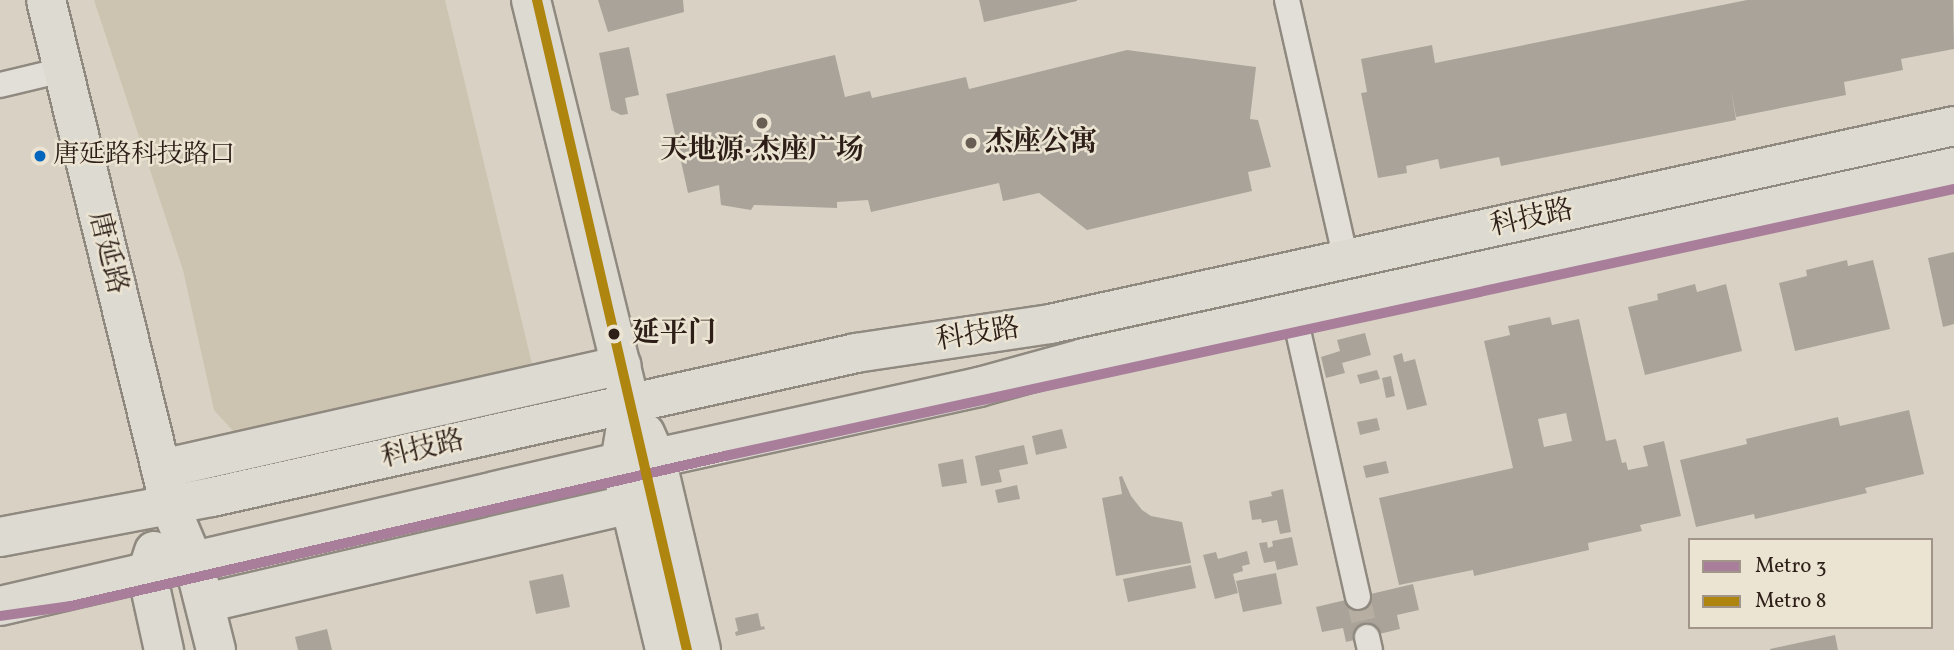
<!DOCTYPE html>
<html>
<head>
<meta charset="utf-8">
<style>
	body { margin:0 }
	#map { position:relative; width:1954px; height:650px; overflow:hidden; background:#d9d2c4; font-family:Vollkorn,"Noto Serif SC",serif }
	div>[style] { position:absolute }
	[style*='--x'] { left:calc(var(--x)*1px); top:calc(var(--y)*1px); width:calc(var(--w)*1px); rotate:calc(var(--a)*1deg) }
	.green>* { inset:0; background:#ccc3b0 }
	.building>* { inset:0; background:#a9a39a }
	.street-tunnel>* { height:24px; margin-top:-12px; transform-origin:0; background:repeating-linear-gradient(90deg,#b7aea2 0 24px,transparent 0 36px) }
	.roads { filter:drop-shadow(2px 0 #8f8980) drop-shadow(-2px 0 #8f8980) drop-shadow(0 2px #8f8980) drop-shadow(0 -2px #8f8980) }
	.street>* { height:24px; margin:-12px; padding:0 12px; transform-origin:12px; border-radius:12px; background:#e2dfd8 }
	.primary>* { height:38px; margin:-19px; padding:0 19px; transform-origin:19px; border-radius:19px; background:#dddad2 }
	.metro-1>* { height:10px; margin:-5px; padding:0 5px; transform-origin:5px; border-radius:5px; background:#a87e9a }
	.metro-2>* { height:10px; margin:-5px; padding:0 5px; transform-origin:5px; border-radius:5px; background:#ae850f }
	.dots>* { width:19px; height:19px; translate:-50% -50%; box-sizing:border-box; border:4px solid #ece4d3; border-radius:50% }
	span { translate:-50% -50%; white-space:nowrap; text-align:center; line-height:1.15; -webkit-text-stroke:5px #ece4d3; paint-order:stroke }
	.bus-label { font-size:26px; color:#2d1f18 }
	.left { translate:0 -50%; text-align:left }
	.poi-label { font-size:28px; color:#2d1f18; font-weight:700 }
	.street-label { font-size:28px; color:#2d1f18 }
	.stop-label { font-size:28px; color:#2d1f18; font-weight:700 }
	.legend { position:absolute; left:1688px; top:538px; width:245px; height:91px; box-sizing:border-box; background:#ece4d3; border:2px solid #a09588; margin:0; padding:9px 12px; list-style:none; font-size:21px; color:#2d1f18 }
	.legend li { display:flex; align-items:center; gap:14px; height:35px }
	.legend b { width:35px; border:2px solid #a09588 }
</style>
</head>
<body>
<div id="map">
	<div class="green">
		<i style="clip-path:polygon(94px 0,445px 0,532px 364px,234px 432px,214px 410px,183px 270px)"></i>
	</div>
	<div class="building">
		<i style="clip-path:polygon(598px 0,683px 0,684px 12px,608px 32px)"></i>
		<i style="clip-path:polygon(979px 0,1077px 0,1077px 1px,984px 22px)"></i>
		<i style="clip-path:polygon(1747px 0,1953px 0,1954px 49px,1901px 59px,1903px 70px,1844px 82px,1846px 95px,1736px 117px,1731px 88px,1736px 120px,1501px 166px,1499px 157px,1440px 169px,1438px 159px,1406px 166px,1407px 173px,1378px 178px,1361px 93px,1367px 92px,1361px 59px,1432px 45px,1435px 63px)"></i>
		<i style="clip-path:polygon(629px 47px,639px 95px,625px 98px,628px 114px,621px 115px,611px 110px,599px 53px)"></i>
		<i style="clip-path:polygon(1127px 50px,1256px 67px,1250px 119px,1258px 120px,1271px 167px,1248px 172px,1252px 191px,1087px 230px,1039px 193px,1003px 201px,999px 183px,871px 212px,868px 200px,837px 202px,837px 208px,754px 205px,751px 210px,721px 205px,719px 185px,688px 193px,666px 94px,835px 55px,845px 97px,870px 91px,872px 98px,966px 77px,969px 89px)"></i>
		<i style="clip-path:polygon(1954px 252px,1954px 324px,1943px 327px,1928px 258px)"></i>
		<i style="clip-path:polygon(1847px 260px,1848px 266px,1873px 260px,1890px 329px,1795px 351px,1779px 283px,1807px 276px,1806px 270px)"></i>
		<i style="clip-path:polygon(1695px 284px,1697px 292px,1726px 284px,1742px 351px,1645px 375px,1628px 307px,1658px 300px,1657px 294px)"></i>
		<i style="clip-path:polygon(evenodd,1550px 317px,1552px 325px,1579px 319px,1606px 441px,1616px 439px,1622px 463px,1626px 462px,1628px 470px,1648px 466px,1643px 446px,1664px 441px,1681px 516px,1640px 525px,1642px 531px,1588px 543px,1589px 550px,1474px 576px,1473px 570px,1399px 585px,1379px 498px,1513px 468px,1484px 341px,1510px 335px,1508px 326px,1550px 317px,1566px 413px,1572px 441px,1544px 447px,1538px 419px,1566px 413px)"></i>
		<i style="clip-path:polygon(1365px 333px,1371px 355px,1342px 363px,1345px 373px,1326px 378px,1321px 357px,1340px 351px,1337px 340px)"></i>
		<i style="clip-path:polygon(1402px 353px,1404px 362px,1415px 359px,1427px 405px,1407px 410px,1393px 356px)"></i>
		<i style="clip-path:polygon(1377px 370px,1380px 379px,1360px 384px,1357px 375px)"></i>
		<i style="clip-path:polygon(1391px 376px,1395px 396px,1386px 398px,1382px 378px)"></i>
		<i style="clip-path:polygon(1909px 410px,1924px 474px,1865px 488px,1867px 493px,1755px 519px,1754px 514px,1696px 527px,1680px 460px,1747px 444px,1746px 439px,1838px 417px,1840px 426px)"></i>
		<i style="clip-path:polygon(1377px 418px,1380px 430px,1360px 435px,1357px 422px)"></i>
		<i style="clip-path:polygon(1062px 429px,1067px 448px,1036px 455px,1032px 436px)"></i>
		<i style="clip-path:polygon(1024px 445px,1028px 464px,999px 470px,1002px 482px,981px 486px,975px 456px)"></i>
		<i style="clip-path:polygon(963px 459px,967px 483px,942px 487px,938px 464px)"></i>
		<i style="clip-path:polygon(1386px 461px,1389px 473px,1366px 478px,1363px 466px)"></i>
		<i style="clip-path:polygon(1122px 476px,1131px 496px,1142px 510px,1151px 516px,1182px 522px,1191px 563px,1116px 576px,1102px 498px,1122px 494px,1119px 477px)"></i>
		<i style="clip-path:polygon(1017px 485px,1020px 499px,998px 503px,995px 490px)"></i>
		<i style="clip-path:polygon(1283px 489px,1291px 532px,1280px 534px,1277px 520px,1262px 523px,1261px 519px,1252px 520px,1249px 501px,1272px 496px,1271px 492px)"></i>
		<i style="clip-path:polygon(1292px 537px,1298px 565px,1277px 570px,1275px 561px,1264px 563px,1259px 543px,1267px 542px,1268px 548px,1273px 546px,1272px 541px)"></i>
		<i style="clip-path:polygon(1247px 551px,1250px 564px,1242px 566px,1243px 571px,1233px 574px,1238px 593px,1215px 599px,1203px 555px,1216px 552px,1218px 559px)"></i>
		<i style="clip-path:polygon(1191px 565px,1196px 588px,1128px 602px,1123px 579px)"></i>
		<i style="clip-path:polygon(1276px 573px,1282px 604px,1243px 612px,1236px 581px)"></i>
		<i style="clip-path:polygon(563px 574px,570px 607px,536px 614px,529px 581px)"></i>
		<i style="clip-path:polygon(1413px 584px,1419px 610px,1397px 615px,1400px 629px,1346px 642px,1343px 628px,1322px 632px,1316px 607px)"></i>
		<i style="clip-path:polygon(758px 613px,761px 627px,764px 626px,765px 629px,736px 636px,735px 632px,738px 631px,735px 618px)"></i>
		<i style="clip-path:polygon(327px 629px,332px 650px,298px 650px,295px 637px)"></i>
		<i style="clip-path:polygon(1835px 635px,1838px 650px,1770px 650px,1770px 649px)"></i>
	</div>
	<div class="street-tunnel">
		<i style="--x:1358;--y:597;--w:41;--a:77.3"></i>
	</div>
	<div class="roads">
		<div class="street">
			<i style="--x:1287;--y:0;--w:267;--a:77.2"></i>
			<i style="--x:0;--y:85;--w:65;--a:-13.4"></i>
			<i style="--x:1294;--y:313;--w:291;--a:77.3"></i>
			<i style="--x:1367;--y:637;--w:13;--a:77"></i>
		</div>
		<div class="primary">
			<i style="--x:46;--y:0;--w:521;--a:76.23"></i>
			<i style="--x:170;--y:506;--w:62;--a:67.2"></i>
			<i style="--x:194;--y:563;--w:90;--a:75.8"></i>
			<i style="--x:531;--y:0;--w:415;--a:76.2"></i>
			<i style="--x:630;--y:403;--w:60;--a:99.6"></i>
			<i style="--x:620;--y:462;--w:193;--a:76.5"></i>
			<i style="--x:645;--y:433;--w:27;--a:66"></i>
			<i style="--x:656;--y:458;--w:197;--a:76.8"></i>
			<i style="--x:161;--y:469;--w:472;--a:-12.7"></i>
			<i style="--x:0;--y:537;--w:216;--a:-10.7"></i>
			<i style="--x:212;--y:497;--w:660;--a:-12.6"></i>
			<i style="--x:856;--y:353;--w:196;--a:-8.5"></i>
			<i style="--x:1050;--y:324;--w:925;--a:-12.35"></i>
			<i style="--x:154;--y:551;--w:23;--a:108"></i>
			<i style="--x:147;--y:573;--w:79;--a:77.6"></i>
			<i style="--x:205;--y:603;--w:436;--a:-13.1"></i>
			<i style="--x:0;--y:606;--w:637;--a:-13.08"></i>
			<i style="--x:620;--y:462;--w:36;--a:-6"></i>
			<i style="--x:656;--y:458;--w:331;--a:-12.4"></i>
			<i style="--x:979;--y:387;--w:109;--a:-15.4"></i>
			<i style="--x:1084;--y:358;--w:891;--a:-12.38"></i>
		</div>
	</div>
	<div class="metro-1">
		<i style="--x:0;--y:616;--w:72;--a:-8"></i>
		<i style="--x:71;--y:606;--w:671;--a:-12.92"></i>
		<i style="--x:725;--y:456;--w:1258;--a:-12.26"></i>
	</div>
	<div class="metro-2">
		<i style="--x:537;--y:0;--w:667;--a:77.01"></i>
	</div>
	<div class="dots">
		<i style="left:762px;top:123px;background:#695e54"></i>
		<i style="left:971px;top:143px;background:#695e54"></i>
		<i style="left:40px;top:156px;background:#0065bd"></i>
		<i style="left:614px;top:334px;background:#2d1f18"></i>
	</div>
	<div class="bus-label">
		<span class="left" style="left:53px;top:156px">唐延路科技路口</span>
	</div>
	<div class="poi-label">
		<span class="left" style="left:985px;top:143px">杰座公寓</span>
		<span style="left:762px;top:151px">天地源·杰座广场</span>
	</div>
	<div class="street-label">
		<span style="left:1532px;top:219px;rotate:-12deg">科技路</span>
		<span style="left:107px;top:253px;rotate:76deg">唐延路</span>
		<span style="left:978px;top:335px;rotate:-9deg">科技路</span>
		<span style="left:423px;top:450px;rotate:-13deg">科技路</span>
	</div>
	<div class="stop-label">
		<span class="left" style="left:632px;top:334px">延平门</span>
	</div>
	<ul class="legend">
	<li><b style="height:9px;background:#a87e9a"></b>Metro 3</li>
	<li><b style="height:9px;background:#ae850f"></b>Metro 8</li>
	</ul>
</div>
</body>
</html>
